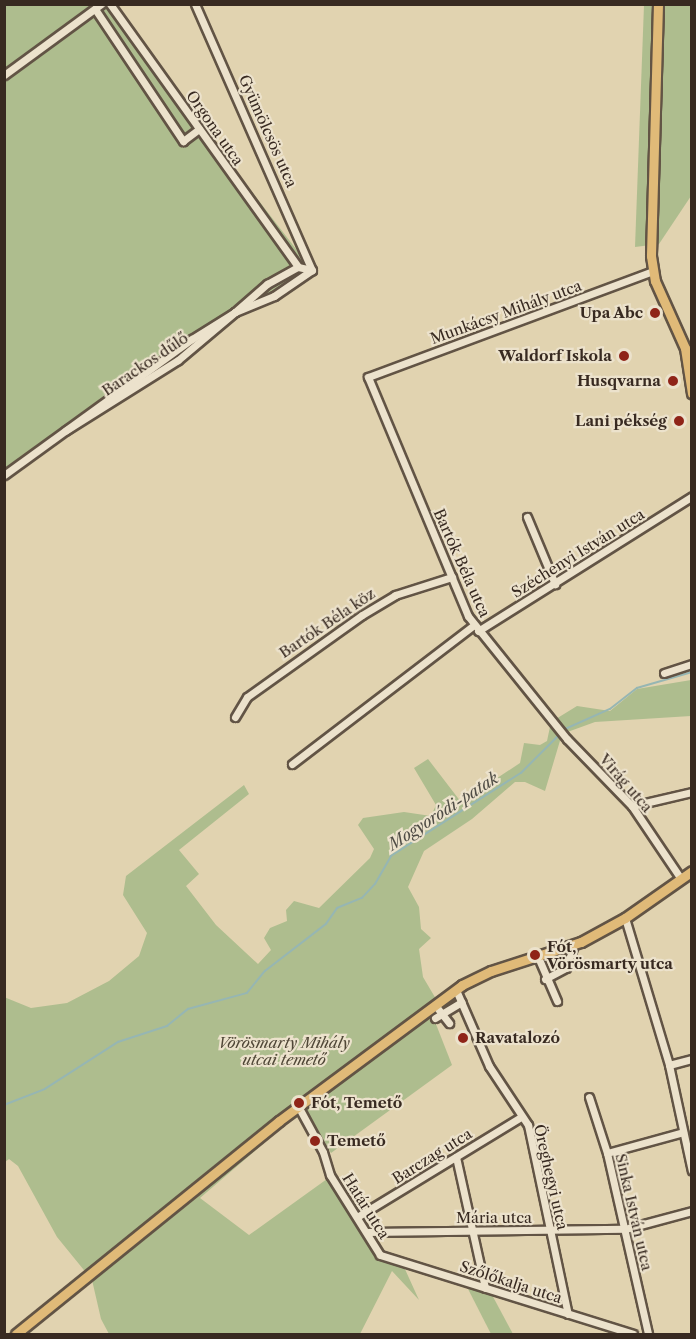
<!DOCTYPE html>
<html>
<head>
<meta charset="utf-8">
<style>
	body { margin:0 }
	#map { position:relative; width:696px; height:1339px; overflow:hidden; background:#e1d3b0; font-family:"Libre Caslon Text",serif }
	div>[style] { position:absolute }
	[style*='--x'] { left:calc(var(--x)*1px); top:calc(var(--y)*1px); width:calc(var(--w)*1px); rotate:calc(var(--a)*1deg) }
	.green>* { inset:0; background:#aebd8e }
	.stream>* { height:1.5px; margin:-0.75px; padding:0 0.75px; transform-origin:0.75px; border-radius:0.75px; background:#96b6b3 }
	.roads { filter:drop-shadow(2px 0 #625445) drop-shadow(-2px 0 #625445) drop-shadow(0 2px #625445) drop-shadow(0 -2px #625445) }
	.minor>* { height:7px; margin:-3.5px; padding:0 3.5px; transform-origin:3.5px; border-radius:3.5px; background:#ece2cc }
	.major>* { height:9px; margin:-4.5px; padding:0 4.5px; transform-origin:4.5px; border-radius:4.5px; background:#e0ba78 }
	.dots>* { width:16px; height:16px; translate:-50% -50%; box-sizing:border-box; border:3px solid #ece2cc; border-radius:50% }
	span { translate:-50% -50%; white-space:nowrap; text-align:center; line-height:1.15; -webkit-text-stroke:4.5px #ece2cc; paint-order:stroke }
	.street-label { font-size:15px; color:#382a21 }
	.poi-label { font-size:15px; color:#382a21; font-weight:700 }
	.right { translate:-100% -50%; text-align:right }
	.left { translate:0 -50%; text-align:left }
	.park-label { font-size:15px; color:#504737; font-style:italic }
	.water-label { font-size:16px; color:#504d46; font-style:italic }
	.frame { position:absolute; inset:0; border:6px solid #382a21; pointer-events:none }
</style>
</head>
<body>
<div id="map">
	<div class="green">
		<i style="clip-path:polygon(5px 5px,108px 5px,316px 275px,253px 308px,5px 477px)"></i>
		<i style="clip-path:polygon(644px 5px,691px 5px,691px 196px,659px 244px,635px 247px)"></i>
		<i style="clip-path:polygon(691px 680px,691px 716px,595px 722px,562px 734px,545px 791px,525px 782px,515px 782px,472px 819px,424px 851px,408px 887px,419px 907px,421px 929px,431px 938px,419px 949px,423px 977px,436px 999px,258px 1134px,264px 1143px,200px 1198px,249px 1235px,327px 1179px,377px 1258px,404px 1267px,419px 1300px,392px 1271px,360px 1334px,109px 1334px,101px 1319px,92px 1280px,57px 1237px,18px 1166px,9px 1159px,5px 1162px,4px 997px,31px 1008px,67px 1003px,109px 981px,139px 956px,147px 933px,123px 895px,126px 876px,244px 785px,249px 794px,179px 850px,199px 874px,186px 886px,216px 925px,258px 964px,271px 950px,264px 938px,270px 928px,287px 921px,286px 910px,294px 901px,319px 908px,370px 858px,374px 849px,358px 825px,363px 818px,404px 812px,431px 816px,436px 805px,414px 768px,428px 759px,461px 802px,520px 763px,524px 743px,540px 745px,547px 741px,551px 722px,577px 706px,610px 711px,637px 689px)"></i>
		<i style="clip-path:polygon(432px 1014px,452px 1065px,331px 1153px,305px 1107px)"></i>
		<i style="clip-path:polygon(466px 1285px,491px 1293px,513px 1334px,491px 1334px)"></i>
	</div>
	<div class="stream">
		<i style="--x:563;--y:730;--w:51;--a:-24.1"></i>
		<i style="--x:610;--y:709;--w:34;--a:-38"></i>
		<i style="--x:637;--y:688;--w:57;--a:-16.2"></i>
		<i style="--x:4;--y:1105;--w:44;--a:-21.3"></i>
		<i style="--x:45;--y:1089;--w:87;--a:-32.8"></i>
		<i style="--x:118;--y:1042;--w:52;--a:-18.1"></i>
		<i style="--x:167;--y:1026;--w:27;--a:-39"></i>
		<i style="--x:188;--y:1009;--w:61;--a:-15.2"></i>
		<i style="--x:247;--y:993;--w:28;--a:-51"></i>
		<i style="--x:265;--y:971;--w:77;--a:-37.6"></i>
		<i style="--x:326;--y:924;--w:19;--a:-55"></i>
		<i style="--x:337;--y:908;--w:27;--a:-22"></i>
		<i style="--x:362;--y:898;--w:19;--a:-47"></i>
		<i style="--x:375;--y:884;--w:32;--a:-60"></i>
		<i style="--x:391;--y:856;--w:154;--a:-32.6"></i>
		<i style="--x:521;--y:773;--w:55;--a:-45"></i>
	</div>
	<div class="roads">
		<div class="minor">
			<i style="--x:110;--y:4;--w:323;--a:54.4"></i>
			<i style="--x:195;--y:4;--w:291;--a:66.3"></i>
			<i style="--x:95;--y:9;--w:159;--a:56.3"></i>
			<i style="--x:183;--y:141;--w:20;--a:-37"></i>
			<i style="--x:4;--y:75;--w:120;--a:-36.2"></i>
			<i style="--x:298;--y:267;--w:14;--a:12"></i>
			<i style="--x:312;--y:270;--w:46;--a:145.6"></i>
			<i style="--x:274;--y:296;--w:42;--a:157.7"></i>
			<i style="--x:235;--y:312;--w:43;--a:-41.2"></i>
			<i style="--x:267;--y:284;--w:35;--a:-29"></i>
			<i style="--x:653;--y:271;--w:304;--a:159.6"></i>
			<i style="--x:368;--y:377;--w:259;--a:67.3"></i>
			<i style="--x:468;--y:616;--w:158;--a:51.2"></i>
			<i style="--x:567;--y:739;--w:93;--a:45.9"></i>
			<i style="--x:632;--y:806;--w:88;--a:56.1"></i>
			<i style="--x:4;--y:475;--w:232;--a:-35.9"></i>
			<i style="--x:192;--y:339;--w:51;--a:-32.1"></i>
			<i style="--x:235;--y:312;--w:75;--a:139.9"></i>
			<i style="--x:178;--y:360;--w:133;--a:147.9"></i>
			<i style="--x:527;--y:517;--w:73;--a:67.3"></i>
			<i style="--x:478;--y:631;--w:253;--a:-32.2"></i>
			<i style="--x:664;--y:673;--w:29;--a:-18"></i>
			<i style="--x:235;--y:717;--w:23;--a:-59"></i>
			<i style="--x:247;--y:697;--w:141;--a:-35.5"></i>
			<i style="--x:362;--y:615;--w:39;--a:-31"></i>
			<i style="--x:395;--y:595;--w:60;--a:-17.5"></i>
			<i style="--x:292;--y:764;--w:229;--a:-37.4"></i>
			<i style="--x:632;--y:806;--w:62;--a:-13.1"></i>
			<i style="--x:625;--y:918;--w:153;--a:73.3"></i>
			<i style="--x:669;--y:1065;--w:108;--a:77.8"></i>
			<i style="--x:538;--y:957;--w:48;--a:66.6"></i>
			<i style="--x:545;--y:979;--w:24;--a:-28"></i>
			<i style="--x:566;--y:968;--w:24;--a:-71"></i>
			<i style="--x:456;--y:990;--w:83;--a:66.5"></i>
			<i style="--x:489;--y:1066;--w:71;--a:56.5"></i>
			<i style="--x:528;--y:1125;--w:193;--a:78.1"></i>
			<i style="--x:435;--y:1005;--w:23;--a:52"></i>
			<i style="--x:435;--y:1018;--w:31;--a:-31"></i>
			<i style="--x:669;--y:1065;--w:24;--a:-15"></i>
			<i style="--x:589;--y:1097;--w:59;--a:72.2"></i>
			<i style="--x:607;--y:1153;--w:186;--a:77.2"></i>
			<i style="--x:298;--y:1106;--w:52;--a:61.5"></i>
			<i style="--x:323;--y:1152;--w:24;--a:73"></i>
			<i style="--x:330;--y:1175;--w:94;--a:58"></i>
			<i style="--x:380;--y:1255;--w:265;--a:17.3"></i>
			<i style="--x:607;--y:1153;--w:79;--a:-15.4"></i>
			<i style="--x:456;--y:1157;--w:134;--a:77.5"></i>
			<i style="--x:357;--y:1217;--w:192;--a:-31.4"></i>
			<i style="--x:367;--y:1232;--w:258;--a:-0.7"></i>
			<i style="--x:625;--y:1229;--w:69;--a:-15"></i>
		</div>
		<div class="major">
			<i style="--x:658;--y:4;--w:252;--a:91.6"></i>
			<i style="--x:651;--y:256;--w:25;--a:81"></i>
			<i style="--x:655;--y:281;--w:73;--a:65.9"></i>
			<i style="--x:685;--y:348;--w:46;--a:81.2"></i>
			<i style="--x:16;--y:1334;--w:338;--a:-39"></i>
			<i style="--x:279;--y:1121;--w:228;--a:-36.6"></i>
			<i style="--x:462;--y:985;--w:32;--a:-26"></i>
			<i style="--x:491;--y:971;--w:95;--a:-17.9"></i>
			<i style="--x:581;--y:942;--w:50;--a:-28.6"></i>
			<i style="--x:625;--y:918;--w:82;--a:-35"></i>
		</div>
	</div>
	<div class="dots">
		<i style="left:655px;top:313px;background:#8f2418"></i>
		<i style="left:624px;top:356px;background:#8f2418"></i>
		<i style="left:673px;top:381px;background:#8f2418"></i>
		<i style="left:679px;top:421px;background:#8f2418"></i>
		<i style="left:535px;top:955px;background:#8f2418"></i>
		<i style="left:463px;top:1038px;background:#8f2418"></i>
		<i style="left:299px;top:1103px;background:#8f2418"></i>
		<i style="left:315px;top:1141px;background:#8f2418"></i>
	</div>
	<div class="street-label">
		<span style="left:215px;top:128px;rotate:55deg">Orgona utca</span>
		<span style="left:268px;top:131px;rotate:66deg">Gyümölcsös utca</span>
		<span style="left:506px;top:312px;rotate:-20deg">Munkácsy Mihály utca</span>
		<span style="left:145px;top:364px;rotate:-34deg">Barackos dűlő</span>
		<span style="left:578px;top:553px;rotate:-32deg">Széchenyi István utca</span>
		<span style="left:462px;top:563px;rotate:66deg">Bartók Béla utca</span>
		<span style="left:327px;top:623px;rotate:-34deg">Bartók Béla köz</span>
		<span style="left:626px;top:783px;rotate:49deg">Virág utca</span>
		<span style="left:432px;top:1156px;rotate:-32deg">Barczag utca</span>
		<span style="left:551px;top:1177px;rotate:77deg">Öreghegyi utca</span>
		<span style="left:366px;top:1206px;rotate:58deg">Határ utca</span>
		<span style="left:634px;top:1212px;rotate:77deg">Sinka István utca</span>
		<span style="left:494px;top:1218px">Mária utca</span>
		<span style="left:511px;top:1282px;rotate:18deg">Szőlőkalja utca</span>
	</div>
	<div class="poi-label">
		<span class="right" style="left:643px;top:313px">Upa Abc</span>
		<span class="right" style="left:612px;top:356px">Waldorf Iskola</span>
		<span class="right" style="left:661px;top:381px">Husqvarna</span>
		<span class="right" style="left:667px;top:421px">Lani pékség</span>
		<span class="left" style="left:547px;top:955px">Fót,<br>Vörösmarty utca</span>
		<span class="left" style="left:475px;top:1038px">Ravatalozó</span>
		<span class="left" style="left:311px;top:1103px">Fót, Temető</span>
		<span class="left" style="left:327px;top:1141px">Temető</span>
	</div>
	<div class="park-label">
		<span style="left:284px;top:1051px">Vörösmarty Mihály<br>utcai temető</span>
	</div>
	<div class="water-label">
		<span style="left:443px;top:811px;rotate:-33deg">Mogyoródi-patak</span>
	</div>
	<div class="frame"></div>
</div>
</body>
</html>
